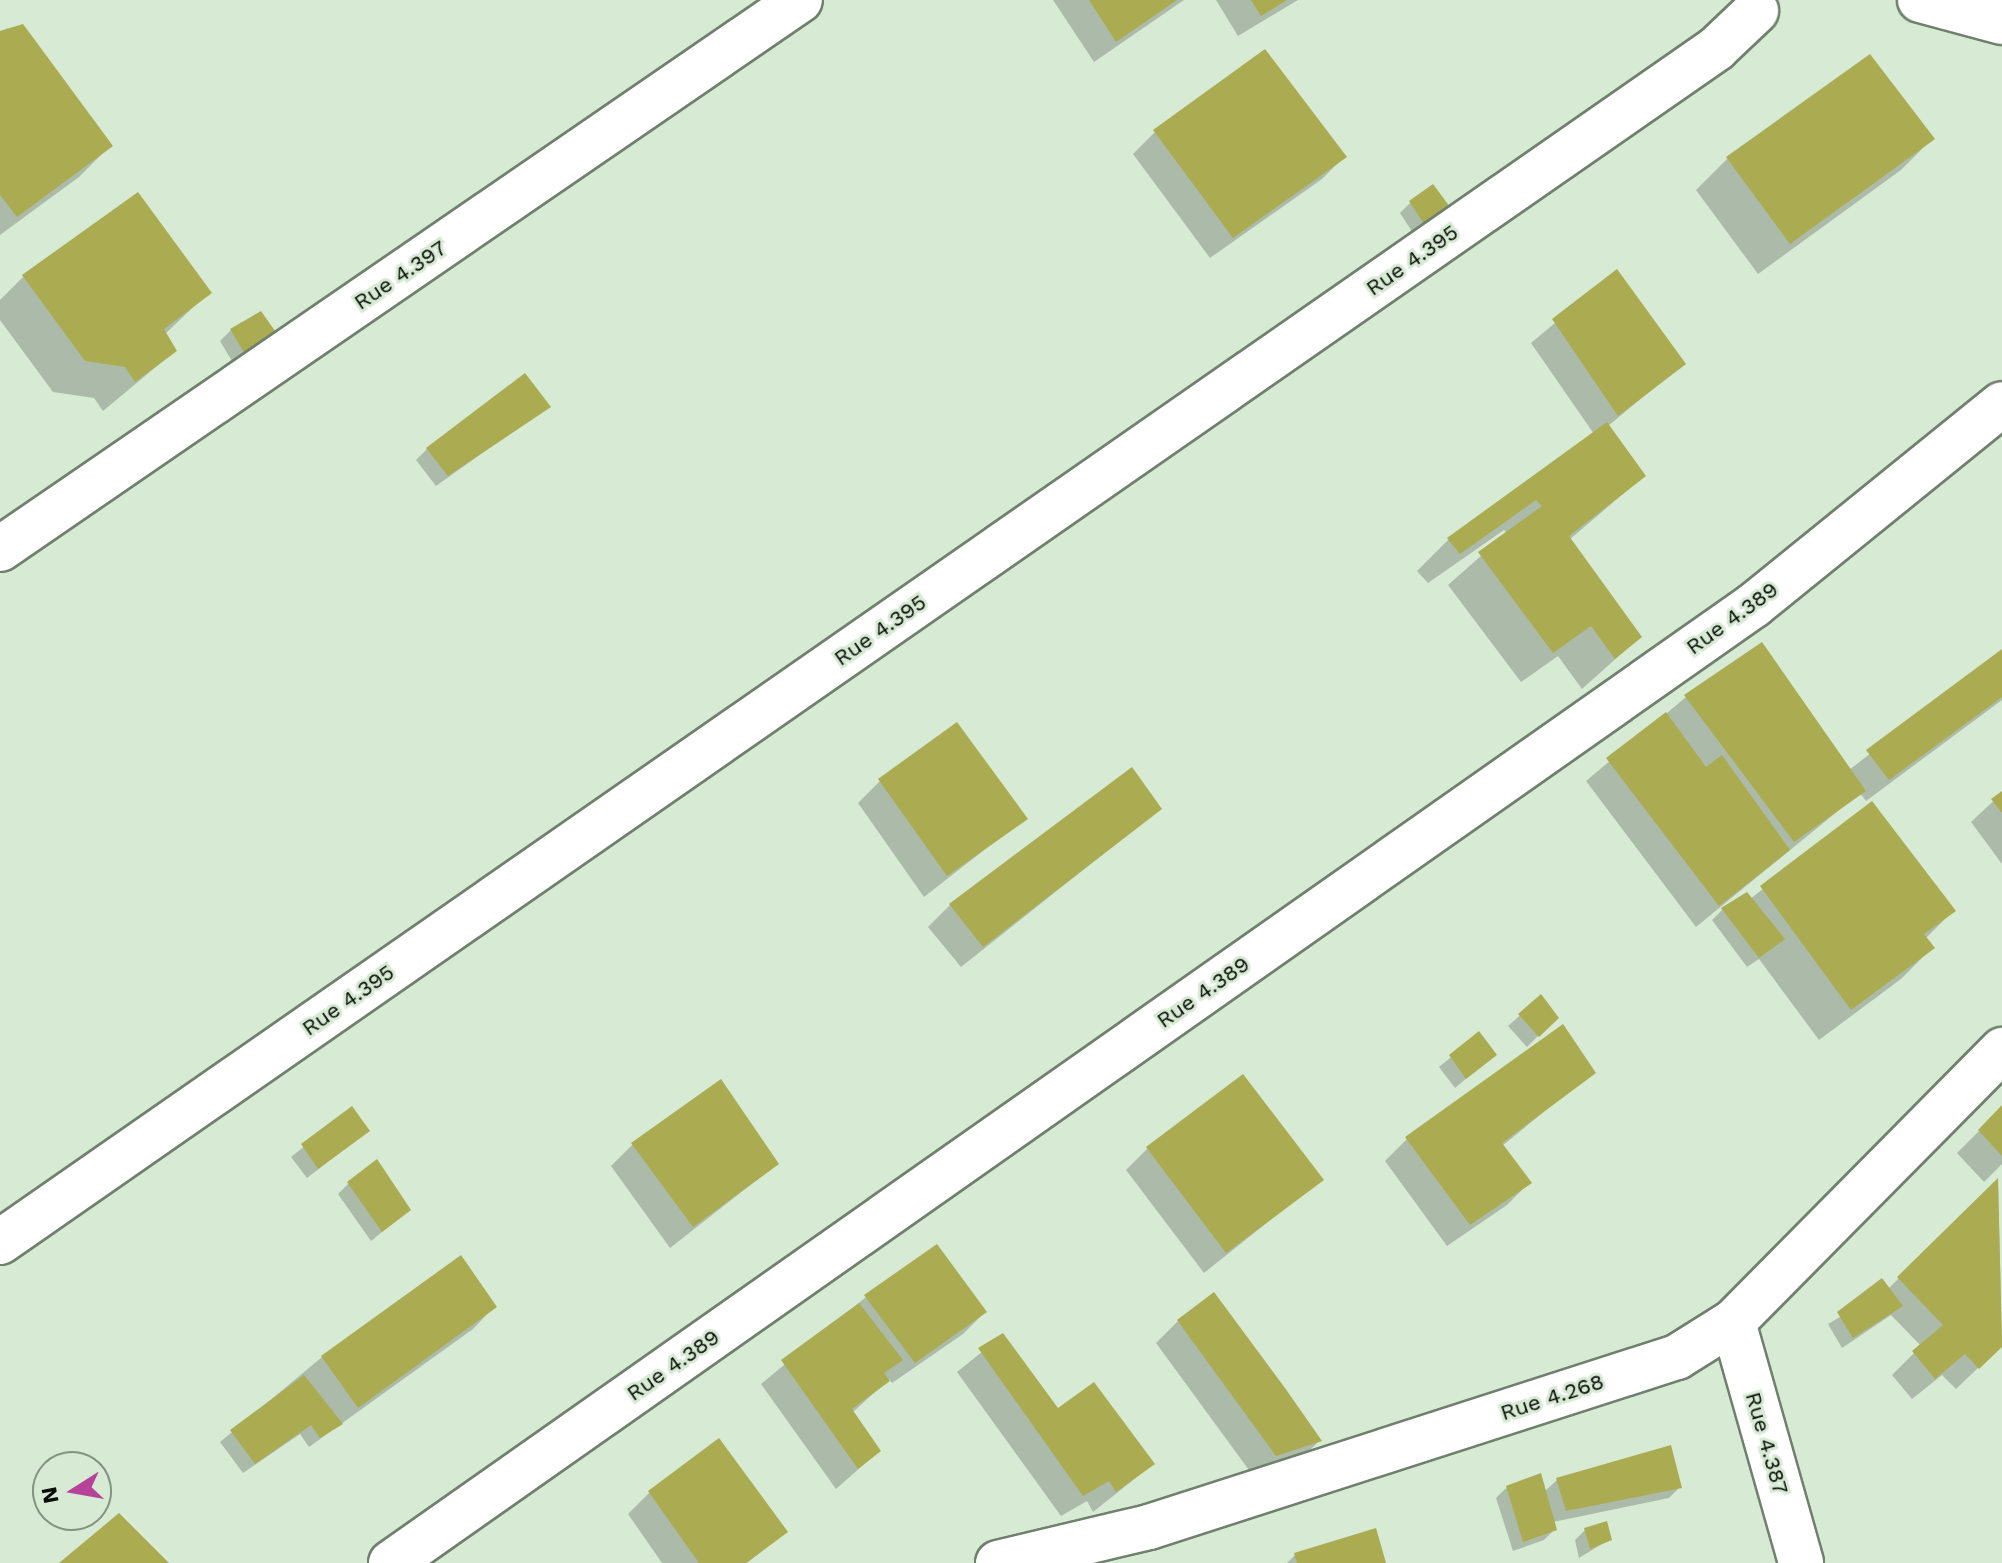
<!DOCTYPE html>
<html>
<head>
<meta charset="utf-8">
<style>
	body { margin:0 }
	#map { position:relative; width:2002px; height:1563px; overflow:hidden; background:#d7ead4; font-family:"Work Sans",sans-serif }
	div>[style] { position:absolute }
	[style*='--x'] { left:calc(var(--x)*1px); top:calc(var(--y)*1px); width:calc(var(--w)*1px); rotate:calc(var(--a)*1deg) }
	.shadow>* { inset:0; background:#0003 }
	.building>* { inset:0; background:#abab51 }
	.roads { filter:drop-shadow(2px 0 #6f806d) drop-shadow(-2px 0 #6f806d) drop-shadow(0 2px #6f806d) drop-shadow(0 -2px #6f806d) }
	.minor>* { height:44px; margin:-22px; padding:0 22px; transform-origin:22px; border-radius:22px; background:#fff }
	span { translate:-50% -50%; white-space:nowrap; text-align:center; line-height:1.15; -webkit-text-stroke:6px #d7ead4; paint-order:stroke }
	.street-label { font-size:22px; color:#080d07 }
	.north { position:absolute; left:32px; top:1451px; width:80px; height:80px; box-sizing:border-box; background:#d7ead4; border:2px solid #849282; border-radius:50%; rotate:259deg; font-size:22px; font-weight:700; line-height:32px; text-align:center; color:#080d07 }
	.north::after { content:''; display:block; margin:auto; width:28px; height:36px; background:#b7429a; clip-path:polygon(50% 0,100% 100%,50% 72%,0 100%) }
</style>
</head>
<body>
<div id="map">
	<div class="shadow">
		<i style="clip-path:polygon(1053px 0,1184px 0,1094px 62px)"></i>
		<i style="clip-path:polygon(1216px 0,1298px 0,1238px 36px)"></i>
		<i style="clip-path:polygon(8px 28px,110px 146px,79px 177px,0 235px,0 33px)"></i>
		<i style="clip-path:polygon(1869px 57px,1932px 139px,1901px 170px,1758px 274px,1696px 190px,1727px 159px)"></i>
		<i style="clip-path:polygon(1155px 132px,1344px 157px,1322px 179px,1210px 258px,1133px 154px)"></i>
		<i style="clip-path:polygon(138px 195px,209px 292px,165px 334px,175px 351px,103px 411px,94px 398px,53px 392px,0 320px,0 300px,23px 277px)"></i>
		<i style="clip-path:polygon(1410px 203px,1447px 206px,1413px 233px,1400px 213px)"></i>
		<i style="clip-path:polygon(1616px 272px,1683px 364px,1608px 426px,1644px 476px,1569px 540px,1640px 637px,1582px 689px,1558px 656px,1521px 682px,1448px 585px,1507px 533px,1504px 530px,1428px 583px,1417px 571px,1448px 540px,1594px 434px,1531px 343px)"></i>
		<i style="clip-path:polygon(231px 330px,279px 341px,238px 371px,220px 341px)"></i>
		<i style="clip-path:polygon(548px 406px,436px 486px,416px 460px,427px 449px)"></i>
		<i style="clip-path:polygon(2002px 652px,2002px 700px,1866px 801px,1860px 793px,1696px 927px,1586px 781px,1686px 697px,1849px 770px)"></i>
		<i style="clip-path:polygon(880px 781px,1025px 818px,924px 897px,858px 803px)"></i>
		<i style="clip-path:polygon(2002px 793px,2002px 864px,1971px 822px)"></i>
		<i style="clip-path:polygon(1872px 804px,1953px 911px,1925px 939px,1932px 948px,1901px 979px,1819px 1040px,1759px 959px,1747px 967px,1712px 920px,1723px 909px,1750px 899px)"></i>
		<i style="clip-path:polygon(1160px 809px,961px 967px,928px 927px,950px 905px)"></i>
		<i style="clip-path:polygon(1541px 997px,1556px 1018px,1527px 1047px,1508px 1026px)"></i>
		<i style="clip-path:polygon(1479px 1034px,1494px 1055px,1455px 1088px,1439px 1067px)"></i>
		<i style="clip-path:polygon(1593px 1072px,1502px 1146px,1529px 1183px,1507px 1205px,1447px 1246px,1385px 1161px,1407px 1139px)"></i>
		<i style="clip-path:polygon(352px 1108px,368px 1131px,307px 1178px,291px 1157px)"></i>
		<i style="clip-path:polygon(2002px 1108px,2002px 1164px,1984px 1182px,1957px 1153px)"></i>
		<i style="clip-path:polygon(632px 1145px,777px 1164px,670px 1248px,611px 1166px)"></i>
		<i style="clip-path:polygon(1148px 1148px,1322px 1179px,1204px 1273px,1126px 1170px)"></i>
		<i style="clip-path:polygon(1998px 1181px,2002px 1345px,1956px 1389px,1942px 1375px,1912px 1399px,1892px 1375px,1921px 1346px,1891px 1315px,1842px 1348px,1828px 1324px,1888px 1289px)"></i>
		<i style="clip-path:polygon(349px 1183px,409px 1210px,371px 1241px,338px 1194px)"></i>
		<i style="clip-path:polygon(866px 1297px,985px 1312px,963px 1334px,892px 1383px,889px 1379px,852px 1413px,879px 1451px,836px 1489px,761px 1384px)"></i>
		<i style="clip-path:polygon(494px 1307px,473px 1329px,309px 1447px,300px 1434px,243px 1473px,220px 1442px,322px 1357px)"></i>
		<i style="clip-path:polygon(1178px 1321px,1320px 1440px,1298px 1462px,1254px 1477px,1156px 1343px)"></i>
		<i style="clip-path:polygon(1003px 1335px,1057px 1411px,1153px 1464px,1093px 1512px,1087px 1501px,1061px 1516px,957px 1372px)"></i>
		<i style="clip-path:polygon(1557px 1480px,1680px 1487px,1669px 1498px,1553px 1522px,1555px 1529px,1544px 1540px,1513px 1551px,1496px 1498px,1507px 1487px,1544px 1492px)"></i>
		<i style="clip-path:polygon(650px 1492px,786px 1532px,747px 1563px,662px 1563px,628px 1514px)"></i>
		<i style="clip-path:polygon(1586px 1529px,1610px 1539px,1579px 1558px,1575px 1540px)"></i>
		<i style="clip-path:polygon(1295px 1555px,1384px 1563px,1287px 1563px)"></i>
	</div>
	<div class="building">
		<i style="clip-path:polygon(1089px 0,1177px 0,1116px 42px)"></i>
		<i style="clip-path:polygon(1251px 0,1287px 0,1261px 16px)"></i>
		<i style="clip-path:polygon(23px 24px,113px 146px,17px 217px,0 195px,0 31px)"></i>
		<i style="clip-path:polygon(1265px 49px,1347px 157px,1233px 238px,1153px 130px)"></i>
		<i style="clip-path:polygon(1870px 54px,1935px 139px,1790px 244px,1726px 157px)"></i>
		<i style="clip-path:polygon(1433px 184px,1450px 207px,1424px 224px,1409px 201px)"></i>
		<i style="clip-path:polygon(138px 192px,212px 293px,164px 329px,177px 351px,135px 382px,125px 367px,85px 361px,22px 275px)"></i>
		<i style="clip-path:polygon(1617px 269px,1686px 364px,1618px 416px,1552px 319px)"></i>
		<i style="clip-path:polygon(261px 311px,282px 341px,249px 361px,230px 329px)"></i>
		<i style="clip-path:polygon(525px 373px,551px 407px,448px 476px,426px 448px)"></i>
		<i style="clip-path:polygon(1607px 422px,1646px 476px,1569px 536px,1642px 637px,1615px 659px,1591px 626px,1553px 653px,1478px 552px,1542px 506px,1536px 500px,1460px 554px,1447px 538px)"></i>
		<i style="clip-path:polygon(1762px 642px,1866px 791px,1794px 842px,1684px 695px)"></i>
		<i style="clip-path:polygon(2002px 649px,2002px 697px,1889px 780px,1866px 750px)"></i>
		<i style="clip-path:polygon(1666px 712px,1706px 767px,1722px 755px,1790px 850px,1719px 906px,1606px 758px)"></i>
		<i style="clip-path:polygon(957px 722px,1028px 819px,947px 876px,878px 779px)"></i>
		<i style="clip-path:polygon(1132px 767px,1162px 809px,983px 947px,949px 904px)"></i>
		<i style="clip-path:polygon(2002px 791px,2002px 813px,1991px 799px)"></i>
		<i style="clip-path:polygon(1872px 801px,1956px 911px,1924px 934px,1935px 948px,1851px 1010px,1760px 886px)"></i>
		<i style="clip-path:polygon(1747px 892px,1785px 939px,1759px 958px,1721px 908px)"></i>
		<i style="clip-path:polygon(1541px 994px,1559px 1018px,1539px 1037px,1518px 1014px)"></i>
		<i style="clip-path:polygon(1563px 1024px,1596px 1073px,1502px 1143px,1532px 1183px,1470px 1225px,1405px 1137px)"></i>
		<i style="clip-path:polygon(1479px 1031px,1497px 1055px,1466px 1079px,1449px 1055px)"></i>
		<i style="clip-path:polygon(1243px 1074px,1324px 1180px,1226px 1253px,1146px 1147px)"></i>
		<i style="clip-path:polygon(721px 1079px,779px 1164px,693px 1227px,631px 1143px)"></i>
		<i style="clip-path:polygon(2002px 1105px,2002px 1156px,1978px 1130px)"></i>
		<i style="clip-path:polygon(352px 1106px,370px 1131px,318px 1169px,301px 1144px)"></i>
		<i style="clip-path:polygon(377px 1159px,411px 1210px,382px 1232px,347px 1182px)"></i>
		<i style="clip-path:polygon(1998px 1178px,2002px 1347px,1979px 1369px,1965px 1354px,1935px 1379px,1912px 1351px,1943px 1325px,1897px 1277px)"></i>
		<i style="clip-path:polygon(937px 1244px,987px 1312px,915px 1363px,864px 1295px)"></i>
		<i style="clip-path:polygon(461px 1255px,497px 1307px,358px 1408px,321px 1356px)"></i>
		<i style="clip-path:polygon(1882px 1278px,1903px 1306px,1853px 1338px,1837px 1312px)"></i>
		<i style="clip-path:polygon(1214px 1292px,1285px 1388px,1322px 1441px,1276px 1456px,1177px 1320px)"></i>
		<i style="clip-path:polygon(859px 1303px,903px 1360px,884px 1373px,890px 1381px,852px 1409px,881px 1451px,858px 1469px,781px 1360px)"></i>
		<i style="clip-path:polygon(1003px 1333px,1058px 1408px,1094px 1382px,1155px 1464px,1116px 1492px,1109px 1481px,1083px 1496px,978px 1348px)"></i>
		<i style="clip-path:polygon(304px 1375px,343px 1424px,320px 1438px,311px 1425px,255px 1464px,230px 1430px)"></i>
		<i style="clip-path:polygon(719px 1438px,788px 1532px,746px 1563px,699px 1563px,648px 1491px)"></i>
		<i style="clip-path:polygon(1671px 1445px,1682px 1488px,1566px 1511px,1556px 1478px)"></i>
		<i style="clip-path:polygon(1541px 1473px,1557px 1530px,1523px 1542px,1506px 1486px)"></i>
		<i style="clip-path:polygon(119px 1513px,169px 1563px,59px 1563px)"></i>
		<i style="clip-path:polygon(1607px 1521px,1612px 1540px,1590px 1549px,1584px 1528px)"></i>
		<i style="clip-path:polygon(1376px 1528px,1386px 1563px,1297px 1563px,1294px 1553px)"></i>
	</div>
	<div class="roads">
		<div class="minor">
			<i style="--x:1920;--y:0;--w:85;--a:15"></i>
			<i style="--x:0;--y:549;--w:970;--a:-34.46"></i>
			<i style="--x:0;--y:1242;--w:2091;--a:-34.81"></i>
			<i style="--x:1717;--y:48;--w:54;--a:-43.5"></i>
			<i style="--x:1733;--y:1322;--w:250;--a:74.2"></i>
			<i style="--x:391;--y:1563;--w:1666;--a:-35.1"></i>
			<i style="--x:1754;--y:605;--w:319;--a:-39"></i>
			<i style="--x:998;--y:1563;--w:155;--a:-13.4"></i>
			<i style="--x:1149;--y:1527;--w:555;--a:-17.85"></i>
			<i style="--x:1677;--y:1357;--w:66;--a:-32"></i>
			<i style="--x:1733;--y:1322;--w:383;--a:-45.3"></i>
		</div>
	</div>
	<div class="street-label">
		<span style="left:1412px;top:260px;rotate:-35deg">Rue 4.395</span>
		<span style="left:400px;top:275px;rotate:-34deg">Rue 4.397</span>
		<span style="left:1732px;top:618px;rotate:-36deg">Rue 4.389</span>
		<span style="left:880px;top:630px;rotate:-35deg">Rue 4.395</span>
		<span style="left:1203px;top:992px;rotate:-35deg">Rue 4.389</span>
		<span style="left:348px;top:1000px;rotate:-35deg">Rue 4.395</span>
		<span style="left:673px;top:1365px;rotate:-35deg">Rue 4.389</span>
		<span style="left:1552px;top:1397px;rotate:-18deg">Rue 4.268</span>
		<span style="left:1767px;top:1443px;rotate:74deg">Rue 4.387</span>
	</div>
	<div class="north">N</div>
</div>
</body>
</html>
